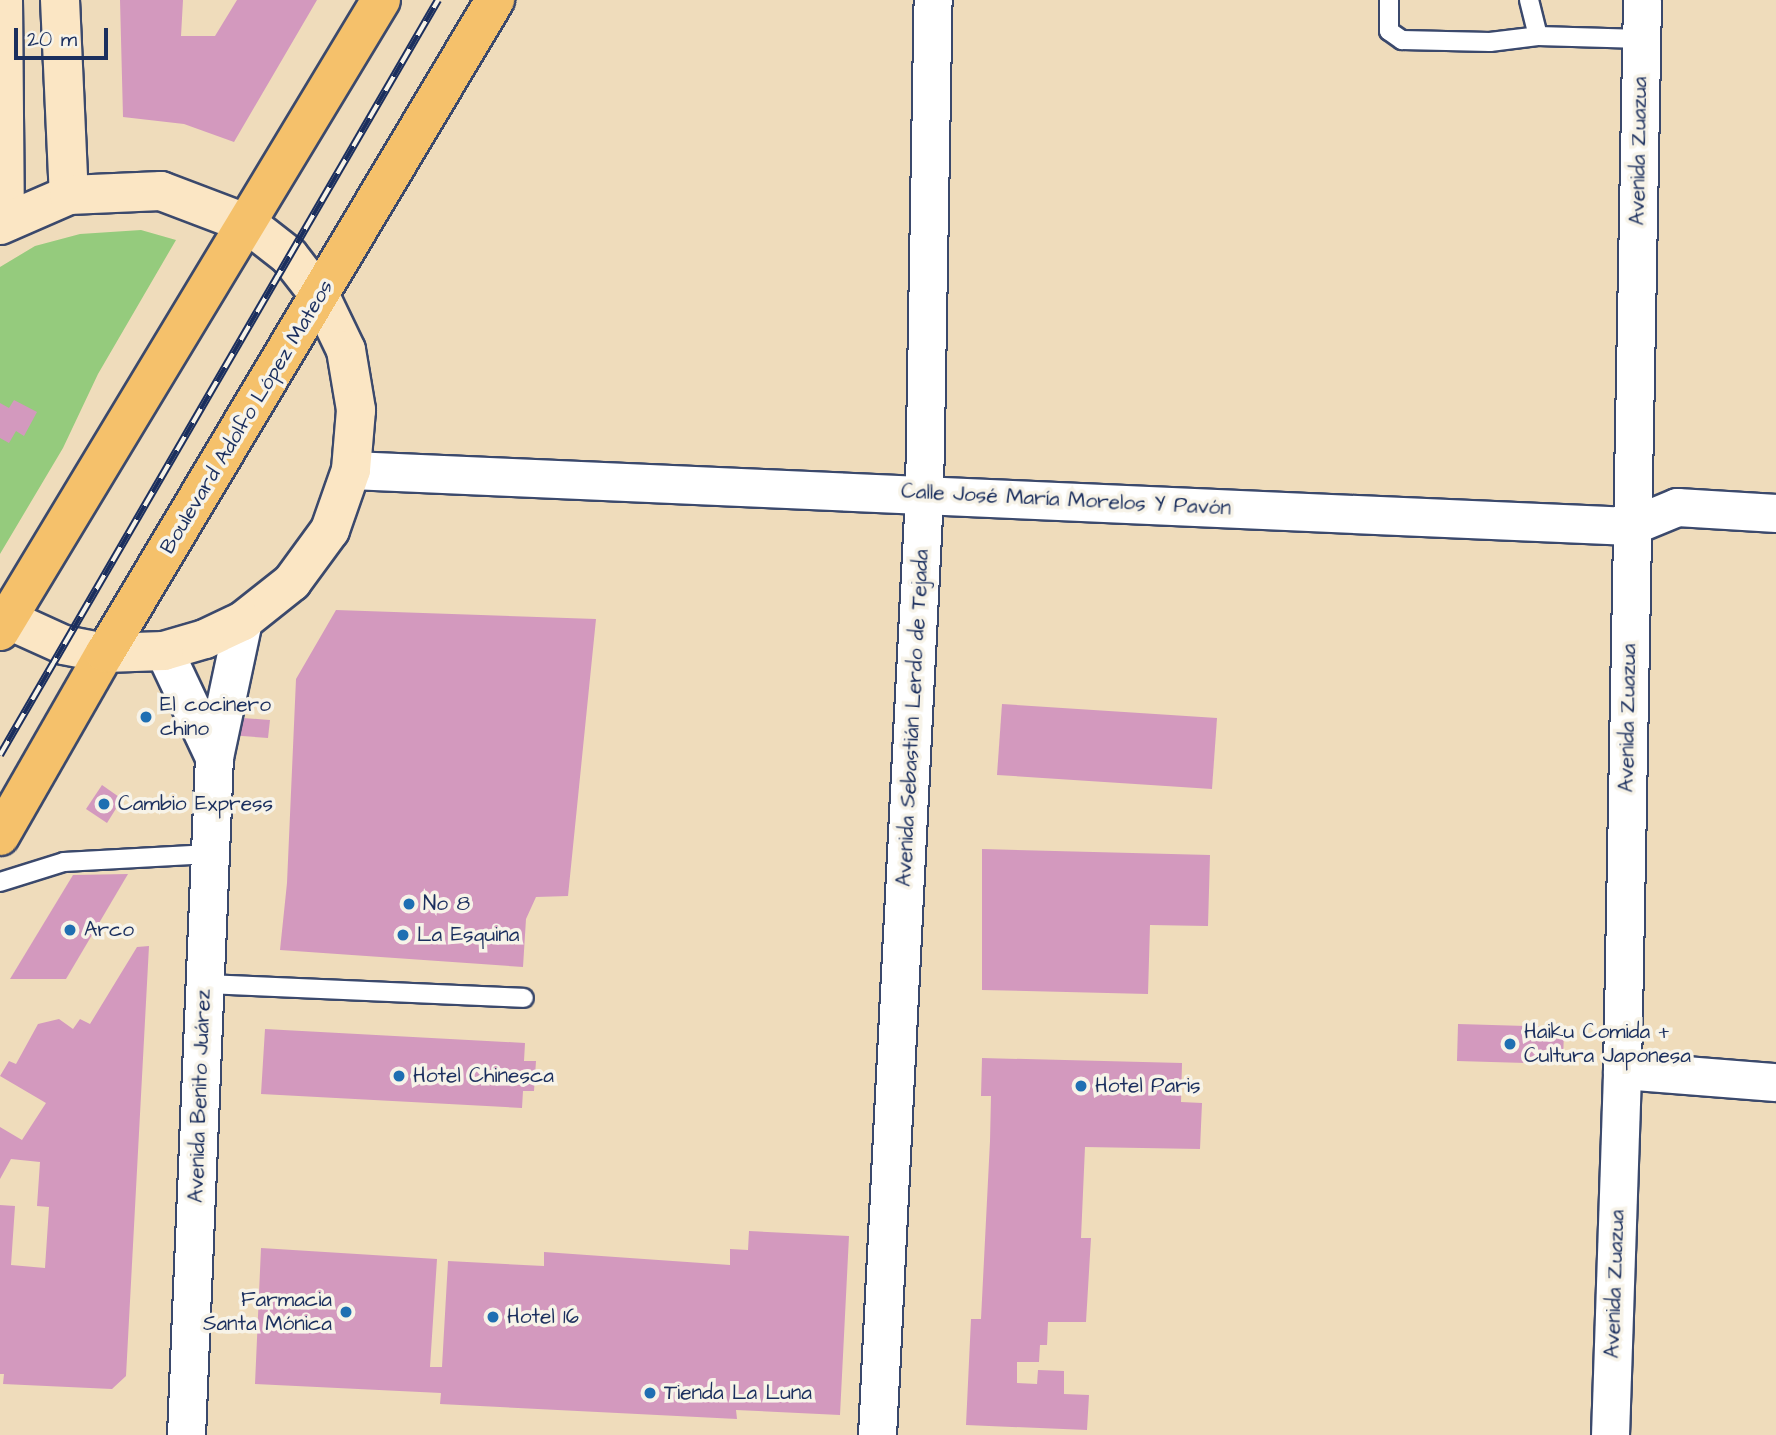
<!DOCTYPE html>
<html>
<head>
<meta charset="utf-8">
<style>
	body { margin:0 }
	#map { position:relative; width:1776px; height:1435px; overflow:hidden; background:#efdcbb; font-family:"Architects Daughter",sans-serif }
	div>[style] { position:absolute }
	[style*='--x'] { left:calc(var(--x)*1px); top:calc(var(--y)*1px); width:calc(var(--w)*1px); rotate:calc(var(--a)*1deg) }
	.green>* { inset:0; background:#95cb7d }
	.building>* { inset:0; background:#d399be }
	.roads { filter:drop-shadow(2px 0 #3b496c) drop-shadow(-2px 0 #3b496c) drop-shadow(0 2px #3b496c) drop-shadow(0 -2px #3b496c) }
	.service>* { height:18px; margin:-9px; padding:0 9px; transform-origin:9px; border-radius:9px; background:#fff }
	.minor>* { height:37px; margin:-18.5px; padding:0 18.5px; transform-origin:18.5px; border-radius:18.5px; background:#fff }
	.secondary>* { height:38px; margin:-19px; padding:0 19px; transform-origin:19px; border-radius:19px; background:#fbe6c4 }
	.primary>* { height:38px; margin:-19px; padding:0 19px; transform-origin:19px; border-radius:19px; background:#f5c16b }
	.rail>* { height:8px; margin-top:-4px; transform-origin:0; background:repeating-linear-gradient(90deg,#f7f3e8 0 16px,#1b2f5e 0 32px); box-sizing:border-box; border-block:2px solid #1b2f5e }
	.dots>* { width:19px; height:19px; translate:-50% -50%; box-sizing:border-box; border:4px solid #f7f3e8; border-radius:50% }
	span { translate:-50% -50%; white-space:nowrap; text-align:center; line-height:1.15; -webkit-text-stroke:7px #f7f3e8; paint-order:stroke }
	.street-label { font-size:21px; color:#1b2f5e }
	.poi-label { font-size:21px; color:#1b2f5e }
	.left { translate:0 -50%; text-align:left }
	.right { translate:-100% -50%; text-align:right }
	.scale { position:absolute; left:14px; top:28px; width:94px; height:32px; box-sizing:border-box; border:4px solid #1b2f5e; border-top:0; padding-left:9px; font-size:21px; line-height:24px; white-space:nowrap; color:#1b2f5e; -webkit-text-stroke:5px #f7f3e8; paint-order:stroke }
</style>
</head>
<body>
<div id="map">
	<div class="green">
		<i style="clip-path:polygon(141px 230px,176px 240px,98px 374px,63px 448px,0 554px,0 267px,35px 246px,80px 234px)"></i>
	</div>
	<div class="building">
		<i style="clip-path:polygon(120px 0,183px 0,181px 36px,215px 36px,237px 0,317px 0,234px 142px,184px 124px,123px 117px)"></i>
		<i style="clip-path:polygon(14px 400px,37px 412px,24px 436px,16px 431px,9px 443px,0 438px,0 403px,9px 408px)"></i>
		<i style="clip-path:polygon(336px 610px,596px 619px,568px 896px,536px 897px,526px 919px,523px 967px,280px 950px,287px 883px,296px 679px)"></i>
		<i style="clip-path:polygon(1002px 704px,1217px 718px,1212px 789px,997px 775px)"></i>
		<i style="clip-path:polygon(189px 714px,270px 720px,268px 738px,187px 732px)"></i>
		<i style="clip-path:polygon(102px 785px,122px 799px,107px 823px,86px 809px)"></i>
		<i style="clip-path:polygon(982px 849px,1210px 855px,1208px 926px,1150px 925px,1148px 994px,982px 990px)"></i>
		<i style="clip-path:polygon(128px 874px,66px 979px,10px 979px,73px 875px)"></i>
		<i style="clip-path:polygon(149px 946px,126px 1376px,112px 1389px,3px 1384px,4px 1374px,0 1374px,0 1205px,15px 1206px,11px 1265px,45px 1268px,49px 1207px,37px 1206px,40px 1162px,11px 1159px,0 1179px,0 1127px,22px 1140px,46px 1103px,0 1076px,9px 1061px,16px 1064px,38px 1024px,59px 1019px,73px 1029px,80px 1019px,90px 1024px,137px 947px)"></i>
		<i style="clip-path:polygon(1458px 1024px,1564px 1027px,1563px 1064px,1457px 1061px)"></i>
		<i style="clip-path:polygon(265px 1029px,525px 1043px,524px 1061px,536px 1061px,534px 1091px,523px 1091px,522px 1108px,261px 1094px)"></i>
		<i style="clip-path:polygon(982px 1058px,1182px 1063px,1181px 1102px,1202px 1103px,1200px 1149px,1085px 1147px,1081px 1238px,1091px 1238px,1086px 1322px,1048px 1322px,1047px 1345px,1040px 1345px,1039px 1362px,1017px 1362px,1017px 1383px,1037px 1384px,1038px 1370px,1064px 1371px,1064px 1394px,1089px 1395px,1087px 1430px,966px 1425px,971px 1319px,981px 1319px,990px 1141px,991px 1096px,981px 1096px)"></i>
		<i style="clip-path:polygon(749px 1231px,849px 1236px,840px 1415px,736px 1410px,737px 1419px,440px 1404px,441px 1393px,255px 1384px,261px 1248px,437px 1259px,430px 1367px,442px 1367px,448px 1261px,544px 1266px,544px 1252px,730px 1265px,730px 1249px,748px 1250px)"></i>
	</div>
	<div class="roads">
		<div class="service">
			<i style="--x:1389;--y:0;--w:31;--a:90"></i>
			<i style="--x:1389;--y:31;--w:16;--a:35"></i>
			<i style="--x:1402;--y:40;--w:88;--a:1.3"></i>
			<i style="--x:1490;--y:42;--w:48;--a:-7.1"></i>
			<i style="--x:1538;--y:36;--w:104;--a:1.7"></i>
			<i style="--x:1529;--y:0;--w:37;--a:76"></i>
			<i style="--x:0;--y:882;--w:67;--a:-17.4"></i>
			<i style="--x:64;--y:862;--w:146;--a:-3.1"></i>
			<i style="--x:204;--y:984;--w:320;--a:2.5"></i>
		</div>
		<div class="minor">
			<i style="--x:351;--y:470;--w:1281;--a:2.51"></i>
			<i style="--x:1631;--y:526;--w:50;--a:-22.4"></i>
			<i style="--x:1677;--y:507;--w:99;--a:3.5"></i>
			<i style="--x:164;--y:651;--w:117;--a:64.7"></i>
			<i style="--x:1622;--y:1070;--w:154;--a:4.5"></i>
			<i style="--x:186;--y:1435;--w:679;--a:-87.64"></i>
			<i style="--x:214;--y:757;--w:139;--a:-78"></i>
			<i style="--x:877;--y:1435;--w:943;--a:-87.14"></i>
			<i style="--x:924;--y:493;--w:493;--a:-89"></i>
			<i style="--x:1610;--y:1435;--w:365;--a:-88.1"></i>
			<i style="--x:1622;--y:1070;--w:1070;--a:-88.93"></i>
		</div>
		<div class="secondary">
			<i style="--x:3;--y:0;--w:221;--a:89.5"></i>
			<i style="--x:60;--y:0;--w:195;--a:87.4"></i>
			<i style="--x:0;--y:225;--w:75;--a:-23.5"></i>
			<i style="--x:69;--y:195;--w:92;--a:-2.5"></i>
			<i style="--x:161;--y:191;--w:93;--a:20.8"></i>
			<i style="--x:248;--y:224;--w:52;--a:38"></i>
			<i style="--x:289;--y:256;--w:51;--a:52.2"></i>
			<i style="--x:320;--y:296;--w:60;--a:64.3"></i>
			<i style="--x:346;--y:350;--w:61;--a:80.5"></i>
			<i style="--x:356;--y:410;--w:60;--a:94.8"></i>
			<i style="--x:351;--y:470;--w:64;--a:109.3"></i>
			<i style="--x:330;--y:530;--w:64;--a:126.2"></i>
			<i style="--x:292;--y:582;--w:63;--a:141.5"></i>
			<i style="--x:243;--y:621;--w:42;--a:154.7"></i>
			<i style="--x:205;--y:639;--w:43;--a:163.7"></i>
			<i style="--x:164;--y:651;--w:59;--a:178.1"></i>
			<i style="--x:105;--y:653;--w:42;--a:-169"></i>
			<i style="--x:64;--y:645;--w:70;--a:-155.6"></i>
		</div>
		<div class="primary">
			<i style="--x:0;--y:631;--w:737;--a:-58.88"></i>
			<i style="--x:0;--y:836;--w:211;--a:-60.2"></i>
			<i style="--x:105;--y:653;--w:761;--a:-59.15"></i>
		</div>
	</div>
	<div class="rail">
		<i style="--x:0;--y:755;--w:873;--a:-59.88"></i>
	</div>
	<div class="dots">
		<i style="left:146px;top:717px;background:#1f6fb2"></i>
		<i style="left:104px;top:804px;background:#1f6fb2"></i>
		<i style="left:409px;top:904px;background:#1f6fb2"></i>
		<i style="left:70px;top:930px;background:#1f6fb2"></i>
		<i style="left:403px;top:935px;background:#1f6fb2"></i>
		<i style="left:1510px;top:1044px;background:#1f6fb2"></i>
		<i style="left:399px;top:1076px;background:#1f6fb2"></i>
		<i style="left:1081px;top:1086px;background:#1f6fb2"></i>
		<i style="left:346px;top:1312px;background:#1f6fb2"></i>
		<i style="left:493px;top:1317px;background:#1f6fb2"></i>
		<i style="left:650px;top:1393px;background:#1f6fb2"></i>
	</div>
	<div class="street-label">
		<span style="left:1639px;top:151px;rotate:-89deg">Avenida Zuazua</span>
		<span style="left:247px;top:417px;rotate:-59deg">Boulevard Adolfo López Mateos</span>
		<span style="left:1066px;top:500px;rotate:3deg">Calle José María Morelos Y Pavón</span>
		<span style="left:913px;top:718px;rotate:-87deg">Avenida Sebastián Lerdo de Tejada</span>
		<span style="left:1628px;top:718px;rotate:-89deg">Avenida Zuazua</span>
		<span style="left:200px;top:1096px;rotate:-88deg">Avenida Benito Juárez</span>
		<span style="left:1615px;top:1284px;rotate:-88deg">Avenida Zuazua</span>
	</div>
	<div class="poi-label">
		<span class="left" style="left:160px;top:717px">El cocinero<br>chino</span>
		<span class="left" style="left:118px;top:804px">Cambio Express</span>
		<span class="left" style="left:423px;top:904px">No 8</span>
		<span class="left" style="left:84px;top:930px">Arco</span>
		<span class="left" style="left:417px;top:935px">La Esquina</span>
		<span class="left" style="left:1524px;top:1044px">Haiku Comida +<br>Cultura Japonesa</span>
		<span class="left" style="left:413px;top:1076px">Hotel Chinesca</span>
		<span class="left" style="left:1095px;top:1086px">Hotel Paris</span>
		<span class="right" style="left:332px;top:1312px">Farmacia<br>Santa Mónica</span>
		<span class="left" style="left:507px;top:1317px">Hotel 16</span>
		<span class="left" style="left:664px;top:1393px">Tienda La Luna</span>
	</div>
	<div class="scale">20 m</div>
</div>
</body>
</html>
